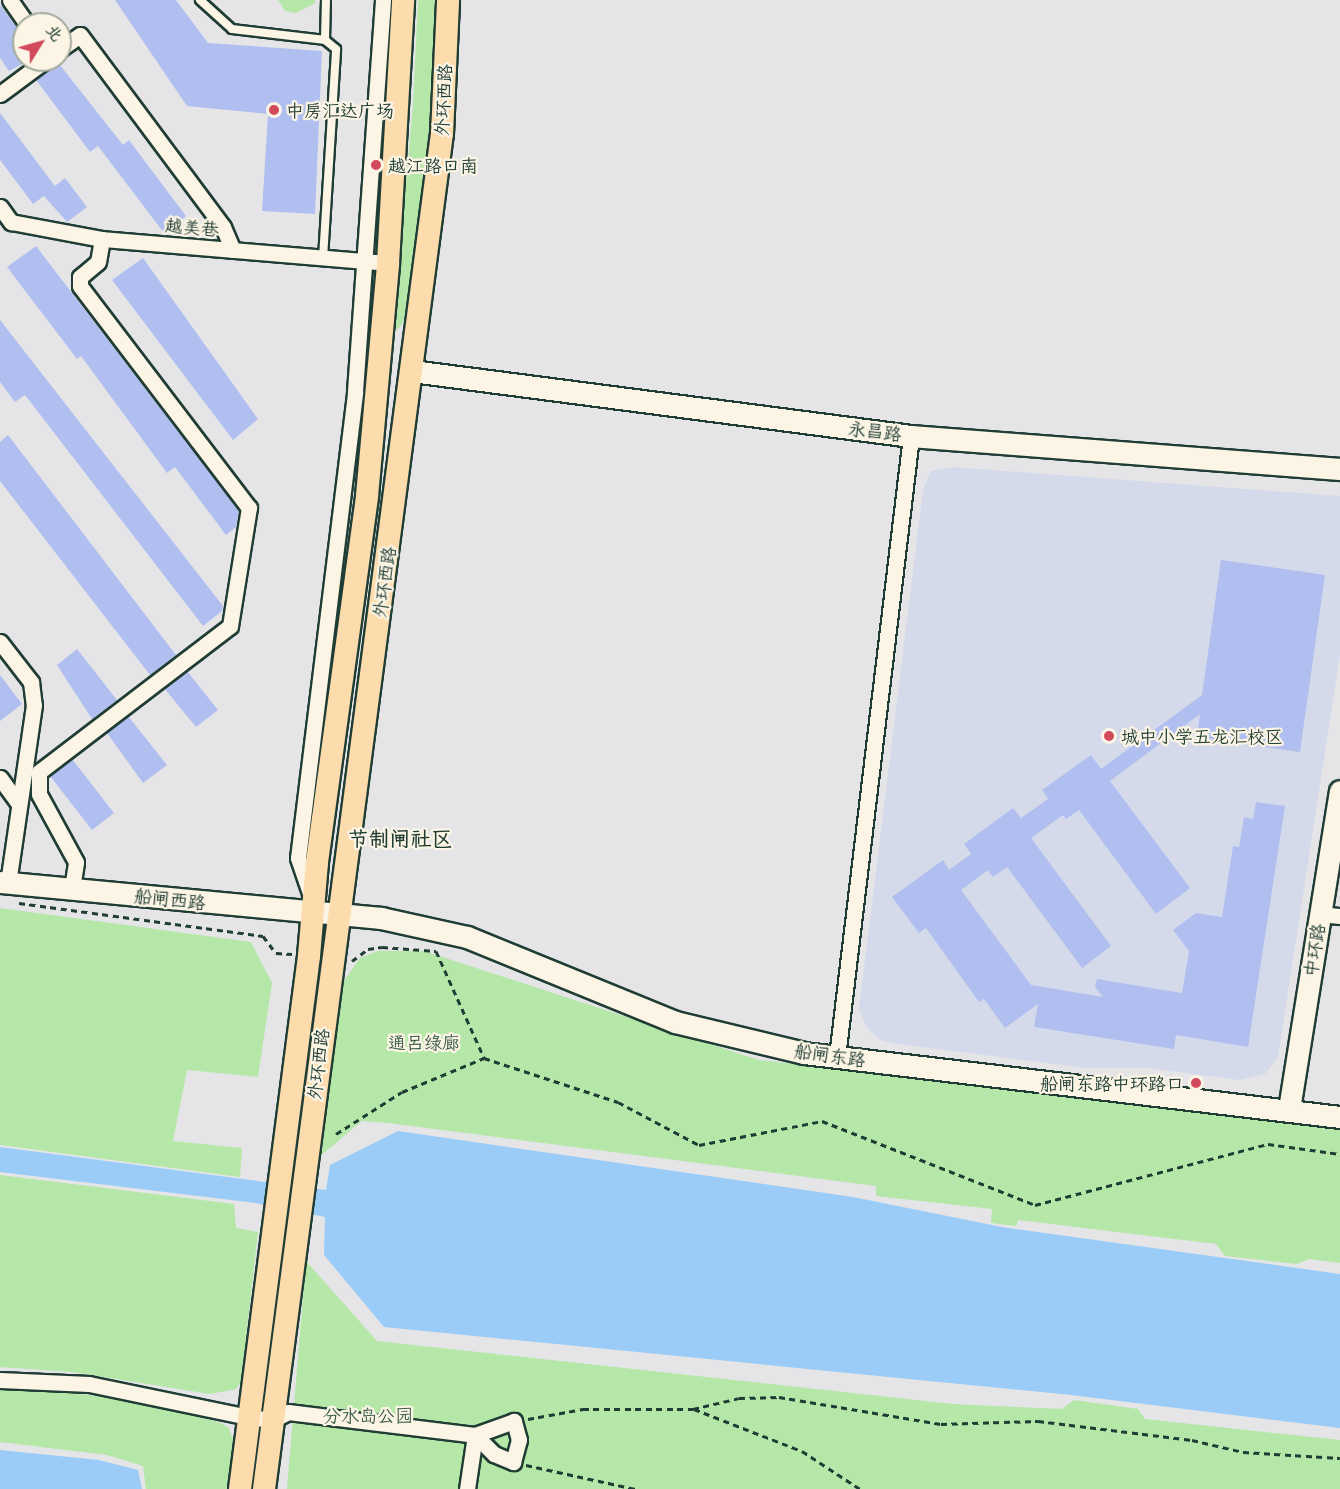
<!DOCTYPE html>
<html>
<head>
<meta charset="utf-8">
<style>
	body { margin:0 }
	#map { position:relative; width:1340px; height:1489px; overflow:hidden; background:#e5e5e8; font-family:Mali,"LXGW WenKai TC",sans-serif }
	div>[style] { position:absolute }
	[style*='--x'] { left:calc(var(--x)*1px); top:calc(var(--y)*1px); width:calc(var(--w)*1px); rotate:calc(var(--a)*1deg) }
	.built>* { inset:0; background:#d5daea }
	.green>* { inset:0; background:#b4e7a8 }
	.water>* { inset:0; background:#9accf7 }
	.building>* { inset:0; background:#b0bfef }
	.path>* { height:3px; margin-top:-1.5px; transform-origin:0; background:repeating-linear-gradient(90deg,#1f3d34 0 6px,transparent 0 10.5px) }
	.roads { filter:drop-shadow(2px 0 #1f3d34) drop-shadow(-2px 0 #1f3d34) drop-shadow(0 2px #1f3d34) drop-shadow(0 -2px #1f3d34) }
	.lane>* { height:8px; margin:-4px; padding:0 4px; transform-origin:4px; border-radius:4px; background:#fcf5e5 }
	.street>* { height:15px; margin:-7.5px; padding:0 7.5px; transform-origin:7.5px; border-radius:7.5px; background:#fcf5e5 }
	.secondary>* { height:21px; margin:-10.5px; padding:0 10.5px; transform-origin:10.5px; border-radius:10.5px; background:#fcf5e5 }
	.primary>* { height:22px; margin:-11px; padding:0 11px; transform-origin:11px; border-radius:11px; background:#fcdcac }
	.dots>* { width:16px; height:16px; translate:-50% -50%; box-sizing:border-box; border:3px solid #fcf5e5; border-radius:50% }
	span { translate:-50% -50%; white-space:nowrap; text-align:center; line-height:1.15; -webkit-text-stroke:4.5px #fcf5e5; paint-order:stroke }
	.street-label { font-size:18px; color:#1f3d34 }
	.poi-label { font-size:18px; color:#1f3d34 }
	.left { translate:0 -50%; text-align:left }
	.right { translate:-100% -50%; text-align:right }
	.park-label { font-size:18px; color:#3d5f4b }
	.quarter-label { font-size:21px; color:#1f3d34; font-weight:700 }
	.north { position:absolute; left:12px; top:12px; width:60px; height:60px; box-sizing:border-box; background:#fcf5e5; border:2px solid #a4ab9e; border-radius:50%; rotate:53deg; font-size:16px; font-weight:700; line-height:24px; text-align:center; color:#1f3d34 }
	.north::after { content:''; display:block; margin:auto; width:21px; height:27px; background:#d1495b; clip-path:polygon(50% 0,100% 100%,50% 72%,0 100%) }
</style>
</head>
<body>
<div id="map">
	<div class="built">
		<i style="clip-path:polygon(952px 467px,1340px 496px,1340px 655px,1278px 1057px,1265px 1074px,1239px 1080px,1147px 1068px,1086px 1068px,897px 1044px,880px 1040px,867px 1028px,859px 1009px,923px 490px,931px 471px)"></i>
	</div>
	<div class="green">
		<i style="clip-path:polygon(278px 0,315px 0,315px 3px,296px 13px,285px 11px)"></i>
		<i style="clip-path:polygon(418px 0,437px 0,431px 124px,413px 265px,403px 323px,397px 330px,393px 326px,413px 105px)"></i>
		<i style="clip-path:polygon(0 908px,251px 942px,272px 983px,258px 1077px,187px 1070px,173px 1141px,242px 1148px,240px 1177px,0 1145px)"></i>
		<i style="clip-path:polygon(378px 951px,424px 951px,759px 1060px,1340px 1128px,1340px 1263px,1309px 1259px,1297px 1264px,1225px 1256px,1216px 1244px,1018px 1220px,1016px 1226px,991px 1223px,992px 1209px,876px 1196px,876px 1186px,388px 1123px,362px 1121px,318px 1158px,343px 982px,360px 958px)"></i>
		<i style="clip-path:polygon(0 1175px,234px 1204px,236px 1228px,258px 1232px,241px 1381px,236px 1389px,210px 1394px,72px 1372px,0 1367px)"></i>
		<i style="clip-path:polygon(306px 1261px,377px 1341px,953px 1404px,1062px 1409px,1074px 1400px,1138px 1409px,1145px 1419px,1340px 1440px,1340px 1489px,287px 1489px)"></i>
		<i style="clip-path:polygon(0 1386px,138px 1400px,221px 1423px,229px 1428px,235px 1445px,228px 1489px,146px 1489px,143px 1466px,107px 1455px,0 1442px)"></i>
	</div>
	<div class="water">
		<i style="clip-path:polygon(398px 1131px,853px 1197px,1002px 1227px,1340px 1274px,1340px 1428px,1071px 1395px,384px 1327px,324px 1255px,325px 1217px,256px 1203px,0 1172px,0 1147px,326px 1190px,330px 1165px)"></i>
		<i style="clip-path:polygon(0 1450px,99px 1460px,138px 1470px,142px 1489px,0 1489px)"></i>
	</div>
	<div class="building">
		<i style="clip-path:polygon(115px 0,176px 0,208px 43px,322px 51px,315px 214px,262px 211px,268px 114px,187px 106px)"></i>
		<i style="clip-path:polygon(0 5px,24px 37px,24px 60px,30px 60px,9px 71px,0 58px)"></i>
		<i style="clip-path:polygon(56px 60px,123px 145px,129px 140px,186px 216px,164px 233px,98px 146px,90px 152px,36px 80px)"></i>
		<i style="clip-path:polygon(0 113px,55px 186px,65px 178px,87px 207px,67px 222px,44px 196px,33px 204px,0 160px)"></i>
		<i style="clip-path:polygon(36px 246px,239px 511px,236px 527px,226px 535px,175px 467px,167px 473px,81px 356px,77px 359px,7px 267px)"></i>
		<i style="clip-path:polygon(143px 258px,258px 419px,233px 440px,112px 280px)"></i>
		<i style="clip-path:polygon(0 320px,223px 606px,222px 611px,203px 626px,25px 395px,15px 402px,0 382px)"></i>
		<i style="clip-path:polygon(8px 435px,176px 655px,150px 675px,0 481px,0 442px)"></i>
		<i style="clip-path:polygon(1221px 560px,1325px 575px,1300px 752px,1197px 737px,1200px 714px,1110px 781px,1190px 888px,1156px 914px,1079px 810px,1066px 819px,1063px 815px,1031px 838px,1111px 946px,1082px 968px,1007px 867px,993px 877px,988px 870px,961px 890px,1031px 985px,1103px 997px,1095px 987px,1097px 979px,1182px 993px,1189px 951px,1173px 930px,1196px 913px,1222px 917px,1233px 846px,1239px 847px,1244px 817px,1253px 819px,1256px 802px,1285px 806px,1248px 1047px,1176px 1035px,1174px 1049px,1034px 1027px,1038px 1004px,1005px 1028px,984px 999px,979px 1002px,926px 928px,919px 933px,892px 897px,943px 860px,949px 870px,971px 854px,964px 844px,1013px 808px,1021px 818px,1048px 799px,1042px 790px,1091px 755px,1101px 769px,1202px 695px)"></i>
		<i style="clip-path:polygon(77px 649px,117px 700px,92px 719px,57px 665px)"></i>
		<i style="clip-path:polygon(187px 671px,218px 710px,196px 727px,164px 688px)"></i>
		<i style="clip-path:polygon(0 675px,22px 704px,0 721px)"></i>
		<i style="clip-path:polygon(128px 716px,167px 765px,143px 783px,107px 733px)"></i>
		<i style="clip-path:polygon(72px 759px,114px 813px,92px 830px,50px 776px)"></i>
	</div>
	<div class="path">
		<i style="--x:19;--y:903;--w:246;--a:7.7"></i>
		<i style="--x:263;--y:936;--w:21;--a:53"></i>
		<i style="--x:276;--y:953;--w:16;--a:4"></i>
		<i style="--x:352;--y:961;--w:20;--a:-37"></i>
		<i style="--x:368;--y:949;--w:14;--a:-8"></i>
		<i style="--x:382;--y:947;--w:54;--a:4.2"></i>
		<i style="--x:436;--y:951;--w:117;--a:65.8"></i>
		<i style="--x:336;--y:1134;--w:78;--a:-32.5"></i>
		<i style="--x:402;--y:1092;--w:89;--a:-22.5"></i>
		<i style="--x:484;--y:1058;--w:141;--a:18.2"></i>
		<i style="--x:618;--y:1102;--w:92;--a:28"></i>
		<i style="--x:699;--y:1145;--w:125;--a:-11"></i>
		<i style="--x:822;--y:1121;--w:229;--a:21.5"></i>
		<i style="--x:1035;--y:1205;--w:241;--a:-14.7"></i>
		<i style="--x:1268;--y:1144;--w:73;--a:7.9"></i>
		<i style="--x:694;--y:1409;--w:116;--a:21.3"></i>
		<i style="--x:802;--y:1451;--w:69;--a:33.2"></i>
		<i style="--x:528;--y:1419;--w:56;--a:-10.3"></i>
		<i style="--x:583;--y:1409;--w:110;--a:0"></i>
		<i style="--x:693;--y:1409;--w:47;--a:-13.4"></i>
		<i style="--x:739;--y:1398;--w:40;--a:-1.4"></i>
		<i style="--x:779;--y:1397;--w:164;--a:9.5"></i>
		<i style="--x:941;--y:1424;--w:97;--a:-1.8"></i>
		<i style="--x:1038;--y:1421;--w:155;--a:7"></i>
		<i style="--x:1192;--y:1440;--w:52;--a:13.2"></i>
		<i style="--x:1243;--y:1452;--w:97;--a:3.5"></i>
		<i style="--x:526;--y:1465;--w:112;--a:12.4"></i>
	</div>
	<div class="roads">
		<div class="lane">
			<i style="--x:200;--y:0;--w:43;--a:42.2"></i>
			<i style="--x:232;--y:29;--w:94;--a:6.7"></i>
			<i style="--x:325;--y:40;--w:40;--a:-88.6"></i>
			<i style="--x:323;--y:258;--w:209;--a:-86.4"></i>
			<i style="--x:336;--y:49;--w:14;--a:-141"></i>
		</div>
		<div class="street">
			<i style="--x:10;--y:0;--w:29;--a:55"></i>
			<i style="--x:60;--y:49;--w:24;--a:-35"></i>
			<i style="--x:80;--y:35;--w:239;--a:53.3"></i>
			<i style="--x:223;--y:227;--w:25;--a:67"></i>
			<i style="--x:0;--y:94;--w:57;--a:-36.5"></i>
			<i style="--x:0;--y:207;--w:19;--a:54"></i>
			<i style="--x:11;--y:222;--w:93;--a:10.6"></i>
			<i style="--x:102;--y:239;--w:287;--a:4.8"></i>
			<i style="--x:0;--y:642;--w:51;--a:52.2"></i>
			<i style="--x:31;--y:682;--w:23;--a:83"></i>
			<i style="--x:34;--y:705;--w:180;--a:98.3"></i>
			<i style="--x:0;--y:778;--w:32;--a:54"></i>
			<i style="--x:72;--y:888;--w:26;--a:-81"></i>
			<i style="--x:76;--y:862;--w:77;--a:-118.6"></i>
			<i style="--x:39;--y:794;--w:22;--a:-90"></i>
			<i style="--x:39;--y:772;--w:240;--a:-37.4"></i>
			<i style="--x:230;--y:626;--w:120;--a:-80.9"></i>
			<i style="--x:249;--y:508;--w:279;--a:-127.3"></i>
			<i style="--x:80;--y:286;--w:9;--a:-90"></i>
			<i style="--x:80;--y:277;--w:23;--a:-40"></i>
			<i style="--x:98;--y:262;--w:23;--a:-80"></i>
			<i style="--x:311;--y:896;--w:40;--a:-108.9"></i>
			<i style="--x:298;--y:858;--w:470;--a:-83"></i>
			<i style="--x:355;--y:391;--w:392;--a:-85.9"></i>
			<i style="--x:1320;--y:914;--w:20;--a:6"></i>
			<i style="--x:837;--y:1057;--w:625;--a:-83.2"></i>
			<i style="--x:0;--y:1380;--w:89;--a:2.6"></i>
			<i style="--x:89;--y:1384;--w:162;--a:11.7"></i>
			<i style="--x:248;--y:1417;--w:25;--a:7"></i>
			<i style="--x:273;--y:1420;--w:17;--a:-28"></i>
			<i style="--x:288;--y:1412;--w:188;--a:7"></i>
			<i style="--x:475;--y:1435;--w:27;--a:45"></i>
			<i style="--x:494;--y:1454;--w:21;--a:23"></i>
			<i style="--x:513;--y:1462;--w:23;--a:-75"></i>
			<i style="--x:519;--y:1440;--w:20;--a:-105"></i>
			<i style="--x:514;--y:1421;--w:41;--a:160.3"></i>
			<i style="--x:475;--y:1435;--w:55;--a:98.4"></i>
		</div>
		<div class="secondary">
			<i style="--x:412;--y:371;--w:503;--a:7.42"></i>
			<i style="--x:911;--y:436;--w:430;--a:4.4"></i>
			<i style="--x:0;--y:882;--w:383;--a:5.4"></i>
			<i style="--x:381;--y:918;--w:88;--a:12.5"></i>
			<i style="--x:467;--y:937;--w:225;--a:22.2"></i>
			<i style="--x:675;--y:1022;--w:133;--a:13.5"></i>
			<i style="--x:804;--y:1053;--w:540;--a:6.81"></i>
			<i style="--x:1289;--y:1109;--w:322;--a:-80.9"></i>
		</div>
		<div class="primary">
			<i style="--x:240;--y:1489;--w:537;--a:-82.62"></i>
			<i style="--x:309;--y:956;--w:94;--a:-85.1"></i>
			<i style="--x:317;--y:862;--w:369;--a:-82.2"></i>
			<i style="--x:367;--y:496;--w:234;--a:-84.8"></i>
			<i style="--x:388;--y:263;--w:263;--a:-86.7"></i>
			<i style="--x:264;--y:1489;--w:1367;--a:-82.52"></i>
			<i style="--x:442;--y:134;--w:134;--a:-87.4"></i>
		</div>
	</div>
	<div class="dots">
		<i style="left:274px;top:110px;background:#d1495b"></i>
		<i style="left:376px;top:165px;background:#d1495b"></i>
		<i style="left:1109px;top:736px;background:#d1495b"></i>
		<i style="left:1196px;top:1083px;background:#d1495b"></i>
	</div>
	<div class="street-label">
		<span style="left:443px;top:100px;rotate:-87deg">外环西路</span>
		<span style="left:192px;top:227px;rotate:5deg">越美巷</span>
		<span style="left:875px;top:431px;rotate:7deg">永昌路</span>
		<span style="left:384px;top:582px;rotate:-82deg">外环西路</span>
		<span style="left:170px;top:899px;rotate:6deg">船闸西路</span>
		<span style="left:1314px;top:950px;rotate:-81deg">中环路</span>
		<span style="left:830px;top:1055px;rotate:8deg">船闸东路</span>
		<span style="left:318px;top:1064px;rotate:-83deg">外环西路</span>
	</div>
	<div class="poi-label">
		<span class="left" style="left:286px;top:110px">中房汇达广场</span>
		<span class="left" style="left:388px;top:165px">越江路口南</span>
		<span class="left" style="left:1121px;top:736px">城中小学五龙汇校区</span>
		<span class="right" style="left:1184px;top:1083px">船闸东路中环路口</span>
	</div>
	<div class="park-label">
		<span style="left:424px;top:1042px">通吕绿廊</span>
		<span style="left:368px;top:1415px">分水岛公园</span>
	</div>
	<div class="quarter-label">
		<span style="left:400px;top:838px">节制闸社区</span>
	</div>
	<div class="north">北</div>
</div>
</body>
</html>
